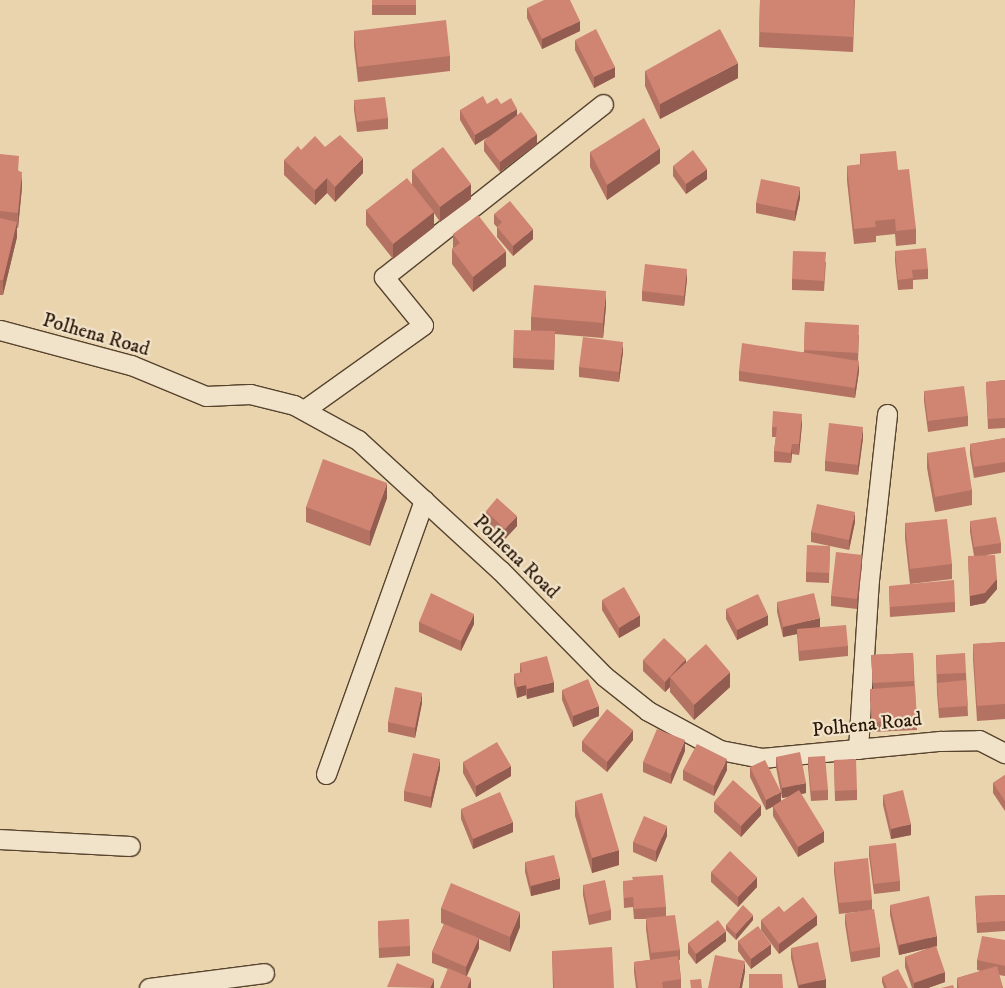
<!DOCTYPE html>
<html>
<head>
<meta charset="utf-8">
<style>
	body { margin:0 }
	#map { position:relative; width:1005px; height:988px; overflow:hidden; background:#ead4ae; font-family:"IM FELL DW Pica",serif }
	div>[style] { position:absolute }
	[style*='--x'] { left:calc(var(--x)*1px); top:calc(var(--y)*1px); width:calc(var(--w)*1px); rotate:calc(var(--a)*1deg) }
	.roads { filter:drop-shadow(1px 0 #58442e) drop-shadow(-1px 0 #58442e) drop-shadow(0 1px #58442e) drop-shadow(0 -1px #58442e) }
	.minor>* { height:19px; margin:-9.5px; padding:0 9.5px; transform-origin:9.5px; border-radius:9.5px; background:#f1e3ca }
	.wall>* { inset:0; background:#b37262 }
	.shaded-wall>* { inset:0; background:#925c50 }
	.building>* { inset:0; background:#d08472 }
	span { translate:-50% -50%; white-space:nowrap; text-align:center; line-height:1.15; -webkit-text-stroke:4.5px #f1e3ca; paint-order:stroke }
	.street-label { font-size:20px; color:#281404 }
</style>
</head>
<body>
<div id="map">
	<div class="roads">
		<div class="minor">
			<i style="--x:0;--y:330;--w:136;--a:15"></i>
			<i style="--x:131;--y:365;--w:81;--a:22.5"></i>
			<i style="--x:206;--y:396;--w:44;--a:-2.6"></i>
			<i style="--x:250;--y:394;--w:45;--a:14"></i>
			<i style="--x:294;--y:405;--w:73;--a:28.7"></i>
			<i style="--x:358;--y:440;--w:193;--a:42.5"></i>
			<i style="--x:500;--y:570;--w:148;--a:45.5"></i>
			<i style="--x:604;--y:676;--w:56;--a:38.5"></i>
			<i style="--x:648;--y:711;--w:82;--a:28.4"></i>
			<i style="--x:720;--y:750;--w:43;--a:10.8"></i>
			<i style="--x:762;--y:758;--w:179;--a:-5.5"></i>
			<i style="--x:940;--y:741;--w:39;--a:-1"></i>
			<i style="--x:979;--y:740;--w:29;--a:27"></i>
			<i style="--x:304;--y:410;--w:146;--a:-35.5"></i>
			<i style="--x:423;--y:325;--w:62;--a:-129.1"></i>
			<i style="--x:384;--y:277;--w:279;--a:-38.3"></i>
			<i style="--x:858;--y:749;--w:169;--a:-86.3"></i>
			<i style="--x:869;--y:580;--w:167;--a:-83.8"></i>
			<i style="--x:326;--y:774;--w:291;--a:-70.3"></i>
			<i style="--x:0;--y:839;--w:130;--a:3.1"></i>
			<i style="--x:149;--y:988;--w:116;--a:-7.4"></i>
		</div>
	</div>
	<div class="wall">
		<i style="clip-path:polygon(372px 0,416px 0,416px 15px,372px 15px)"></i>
		<i style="clip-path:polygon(760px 0,855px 0,853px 52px,759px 47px)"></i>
		<i style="clip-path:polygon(527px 8px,580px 31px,542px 49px,527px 18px)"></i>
		<i style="clip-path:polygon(354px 31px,450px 56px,450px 71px,358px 82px,354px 46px)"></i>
		<i style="clip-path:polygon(575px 40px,615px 77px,594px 88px,575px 50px)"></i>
		<i style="clip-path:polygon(645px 71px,738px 78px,660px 119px,645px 86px)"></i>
		<i style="clip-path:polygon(354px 100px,388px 118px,388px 129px,357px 132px,354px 110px)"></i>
		<i style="clip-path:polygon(487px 104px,501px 104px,517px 115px,537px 144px,500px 172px,484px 151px,484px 141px,488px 137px,475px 145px,460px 120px,460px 110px)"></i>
		<i style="clip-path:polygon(325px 147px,363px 173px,335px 202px,327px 193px,315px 205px,284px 175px,284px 160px,301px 150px)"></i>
		<i style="clip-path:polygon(590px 152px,660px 163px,607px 200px,590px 167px)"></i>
		<i style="clip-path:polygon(0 154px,19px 171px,22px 187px,18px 228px,17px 228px,17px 237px,3px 295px,0 295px)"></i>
		<i style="clip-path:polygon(860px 154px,898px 170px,916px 229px,916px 244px,896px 246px,895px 234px,876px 236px,876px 242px,854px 244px,847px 181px,847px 166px,860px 165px)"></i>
		<i style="clip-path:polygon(673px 166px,707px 179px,686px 194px,673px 176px)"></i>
		<i style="clip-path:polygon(412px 170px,471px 199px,440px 222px,434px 213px,434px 227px,393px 259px,366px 225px,366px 210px,412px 184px)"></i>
		<i style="clip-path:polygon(800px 198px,795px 221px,756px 213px,756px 203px)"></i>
		<i style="clip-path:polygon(494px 214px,533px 239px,513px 256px,497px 237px,497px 227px,494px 224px)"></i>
		<i style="clip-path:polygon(453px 234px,506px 266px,473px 292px,452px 264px,452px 249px,453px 248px)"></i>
		<i style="clip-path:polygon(895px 251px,928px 269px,928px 279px,913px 280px,913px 289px,898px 290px,895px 261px)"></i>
		<i style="clip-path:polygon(826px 262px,824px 291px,792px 290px,792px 279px)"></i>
		<i style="clip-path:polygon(687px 279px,684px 306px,642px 301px,642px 291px)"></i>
		<i style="clip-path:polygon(606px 306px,603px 338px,555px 334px,554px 370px,513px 368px,513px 358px,531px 330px,531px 317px)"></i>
		<i style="clip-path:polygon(805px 322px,859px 335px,858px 361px,859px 371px,855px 398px,739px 381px,739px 371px,804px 352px)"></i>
		<i style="clip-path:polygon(623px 352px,619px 382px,579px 377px,579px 367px)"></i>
		<i style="clip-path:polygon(1005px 380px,1005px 428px,988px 429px,986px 382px)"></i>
		<i style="clip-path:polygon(924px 391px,968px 416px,968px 426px,928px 432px,924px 401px)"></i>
		<i style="clip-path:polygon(802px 424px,799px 455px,792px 454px,791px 463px,774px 462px,774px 451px,776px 437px,772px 437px,772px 427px)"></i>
		<i style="clip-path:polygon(863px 438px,858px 475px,825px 471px,825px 461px)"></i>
		<i style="clip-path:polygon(1005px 438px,1005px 472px,974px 478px,970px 454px,970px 444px)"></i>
		<i style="clip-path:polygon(927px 453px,972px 490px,972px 505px,935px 512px,927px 468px)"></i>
		<i style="clip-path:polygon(387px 498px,370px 546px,306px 522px,306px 507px)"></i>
		<i style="clip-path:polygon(486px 511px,517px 526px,505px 539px,486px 521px)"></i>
		<i style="clip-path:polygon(970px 521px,1001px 543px,1001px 553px,987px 555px,997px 589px,985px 603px,970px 606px,968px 556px,974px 556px,970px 532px)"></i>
		<i style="clip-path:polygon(855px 522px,849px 550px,830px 546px,829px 583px,806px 582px,806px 572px,830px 546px,811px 542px,811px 532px)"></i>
		<i style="clip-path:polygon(905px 523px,952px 564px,952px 579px,910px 584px,905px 538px)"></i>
		<i style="clip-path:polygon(862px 565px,857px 609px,831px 606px,831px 596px)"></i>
		<i style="clip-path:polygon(889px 586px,955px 602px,955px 612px,890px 617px)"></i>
		<i style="clip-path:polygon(602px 600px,640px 626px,619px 638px,602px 610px)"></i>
		<i style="clip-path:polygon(777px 602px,820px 627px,848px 646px,848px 656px,799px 661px,797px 634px,783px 637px,777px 612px)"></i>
		<i style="clip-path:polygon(726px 609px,768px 625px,737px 640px,726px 619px)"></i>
		<i style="clip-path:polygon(419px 622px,474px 624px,461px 651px,419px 632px)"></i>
		<i style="clip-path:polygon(1005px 642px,1005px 719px,977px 721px,973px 659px,973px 644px)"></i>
		<i style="clip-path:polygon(913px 653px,917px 730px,872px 732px,870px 699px,870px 689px,873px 689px,871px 655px)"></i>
		<i style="clip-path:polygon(936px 655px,966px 673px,968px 716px,939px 718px,937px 693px)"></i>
		<i style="clip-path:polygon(643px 660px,686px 662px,730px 687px,694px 720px,670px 692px,670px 687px,665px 692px,643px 671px)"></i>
		<i style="clip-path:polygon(520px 663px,554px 692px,527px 699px,526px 695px,517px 698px,514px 684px,514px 674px,520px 673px)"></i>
		<i style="clip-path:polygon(562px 690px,599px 716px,573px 727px,562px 700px)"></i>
		<i style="clip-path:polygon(422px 703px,415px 738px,388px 732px,388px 722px)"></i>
		<i style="clip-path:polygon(633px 740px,607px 772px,582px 751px,582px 741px)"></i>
		<i style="clip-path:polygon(685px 751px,671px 784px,643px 772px,643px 762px)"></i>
		<i style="clip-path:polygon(776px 757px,806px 793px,801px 794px,824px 842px,798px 857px,773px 816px,773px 806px,766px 810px,750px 777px,750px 767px,781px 801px,788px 797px,782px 798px,776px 767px)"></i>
		<i style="clip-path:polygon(808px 757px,828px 790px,828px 800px,811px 801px,808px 767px)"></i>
		<i style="clip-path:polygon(834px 760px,857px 790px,857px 800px,835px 801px)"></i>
		<i style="clip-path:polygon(463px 762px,511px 776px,476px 797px,463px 773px)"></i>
		<i style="clip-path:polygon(440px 769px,431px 808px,404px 801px,404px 791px)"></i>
		<i style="clip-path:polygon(683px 770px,727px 770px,714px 796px,683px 780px)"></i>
		<i style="clip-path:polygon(1005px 775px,1005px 811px,993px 793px,993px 783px)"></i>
		<i style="clip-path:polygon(883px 795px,911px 835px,891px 839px,883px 805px)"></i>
		<i style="clip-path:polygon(575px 801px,619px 865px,592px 873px,575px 816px)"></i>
		<i style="clip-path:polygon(714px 802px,761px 815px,741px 837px,714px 812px)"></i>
		<i style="clip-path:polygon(461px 809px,513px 832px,473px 849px,461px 819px)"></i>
		<i style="clip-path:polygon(667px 836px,656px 862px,633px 852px,633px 842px)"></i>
		<i style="clip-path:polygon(869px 846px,900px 881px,900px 891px,874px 894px,869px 856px)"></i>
		<i style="clip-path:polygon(525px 862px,560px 889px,531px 896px,525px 872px)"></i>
		<i style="clip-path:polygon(834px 862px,872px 900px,872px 910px,880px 947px,880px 957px,851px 962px,845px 924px,845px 914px,865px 911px,839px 914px,834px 872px)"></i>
		<i style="clip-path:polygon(711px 872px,757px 887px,738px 907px,711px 882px)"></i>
		<i style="clip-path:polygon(623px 881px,666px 907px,666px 916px,680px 950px,680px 960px,679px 960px,681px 979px,681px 988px,636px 988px,634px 972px,634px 962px,650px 960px,646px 929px,646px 919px,634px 919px,633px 907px,624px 908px)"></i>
		<i style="clip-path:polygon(583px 885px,611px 910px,611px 920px,589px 925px,583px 895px)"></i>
		<i style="clip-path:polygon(1005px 895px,1005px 931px,977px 933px,975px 896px)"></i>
		<i style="clip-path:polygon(890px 905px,937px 946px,936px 947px,945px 982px,928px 988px,912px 988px,905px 967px,905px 957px,929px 948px,899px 955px,890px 915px)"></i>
		<i style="clip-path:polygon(441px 908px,520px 927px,510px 952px,479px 939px,479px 948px,467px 976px,471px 988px,448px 969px,432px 963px,432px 952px,444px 924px,441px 923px)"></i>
		<i style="clip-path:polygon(784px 912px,817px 925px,779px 954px,761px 930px,761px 920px)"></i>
		<i style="clip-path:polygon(753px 920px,736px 940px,726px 930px,726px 925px)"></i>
		<i style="clip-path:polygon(378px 921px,410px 946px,410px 956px,379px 958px)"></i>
		<i style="clip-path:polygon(1005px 940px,1005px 976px,999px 975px,1003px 988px,957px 988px,957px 978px,981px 971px,977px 970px,977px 960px)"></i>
		<i style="clip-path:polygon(726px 941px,696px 964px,688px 953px,688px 943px)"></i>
		<i style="clip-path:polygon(738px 941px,771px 954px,751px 969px,738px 951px)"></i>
		<i style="clip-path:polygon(791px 948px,826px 988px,798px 988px,791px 958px)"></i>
		<i style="clip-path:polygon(552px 951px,614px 988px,553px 988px)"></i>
		<i style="clip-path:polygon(882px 977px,908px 988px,884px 988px,882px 982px)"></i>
	</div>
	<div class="shaded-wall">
		<i style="clip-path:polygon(580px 21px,580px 31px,542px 49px,542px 39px)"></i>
		<i style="clip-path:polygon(738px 63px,738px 78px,660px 119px,660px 104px)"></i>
		<i style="clip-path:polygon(615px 67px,615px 77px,594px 88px,594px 77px)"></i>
		<i style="clip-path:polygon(517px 109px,517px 119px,475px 145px,475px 135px)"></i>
		<i style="clip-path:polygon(537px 134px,537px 144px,500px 172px,500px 162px)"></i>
		<i style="clip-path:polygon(660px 148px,660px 163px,607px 200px,607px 185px)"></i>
		<i style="clip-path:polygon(363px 158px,363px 173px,335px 202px,335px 187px)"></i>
		<i style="clip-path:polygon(707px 169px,707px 179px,686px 194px,686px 184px)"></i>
		<i style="clip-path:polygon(22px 172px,22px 187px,18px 228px,18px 213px)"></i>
		<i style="clip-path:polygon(327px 178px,327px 193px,315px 205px,315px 190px)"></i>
		<i style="clip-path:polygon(471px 184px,471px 199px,440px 222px,440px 207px)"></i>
		<i style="clip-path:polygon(800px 187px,800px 198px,795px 221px,795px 211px)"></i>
		<i style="clip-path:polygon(434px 212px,434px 227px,393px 259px,393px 244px)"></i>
		<i style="clip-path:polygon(17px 222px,17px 237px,3px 295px,3px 280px)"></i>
		<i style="clip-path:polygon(533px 229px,533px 239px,513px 256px,513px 246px)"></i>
		<i style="clip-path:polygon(506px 251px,506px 266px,473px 292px,473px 277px)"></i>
		<i style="clip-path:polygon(687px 269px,687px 279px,684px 306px,684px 296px)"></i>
		<i style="clip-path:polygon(606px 291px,606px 306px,603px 338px,603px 323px)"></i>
		<i style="clip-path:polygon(623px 342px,623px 352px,619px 382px,619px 372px)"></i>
		<i style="clip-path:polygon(859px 361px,859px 371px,855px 398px,855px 388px)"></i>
		<i style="clip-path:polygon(802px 414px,802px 424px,799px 455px,799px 444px)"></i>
		<i style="clip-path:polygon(863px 427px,863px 438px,858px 475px,858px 465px)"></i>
		<i style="clip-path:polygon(792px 444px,792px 454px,791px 463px,791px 453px)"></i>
		<i style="clip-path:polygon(387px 483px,387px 498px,370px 546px,370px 531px)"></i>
		<i style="clip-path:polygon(855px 512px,855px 522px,849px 550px,849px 540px)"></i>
		<i style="clip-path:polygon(517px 516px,517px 526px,505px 539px,505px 529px)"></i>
		<i style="clip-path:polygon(862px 555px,862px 565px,857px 609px,857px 599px)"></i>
		<i style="clip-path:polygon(997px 579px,997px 589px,985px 603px,970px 606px,970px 596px)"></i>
		<i style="clip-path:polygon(474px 614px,474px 624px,461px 651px,461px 641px)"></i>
		<i style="clip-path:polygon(640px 615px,640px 626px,619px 638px,619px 628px)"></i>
		<i style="clip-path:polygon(768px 615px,768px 625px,737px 640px,737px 630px)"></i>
		<i style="clip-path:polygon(820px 618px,820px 628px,797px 629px,797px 634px,783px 637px,783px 627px)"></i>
		<i style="clip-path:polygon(686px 659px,686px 669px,670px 677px,670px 687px,665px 692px,665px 682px)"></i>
		<i style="clip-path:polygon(730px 672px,730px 687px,694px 720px,694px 705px)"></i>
		<i style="clip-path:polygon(554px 682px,554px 692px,527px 699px,527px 689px)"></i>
		<i style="clip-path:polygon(526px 685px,526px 695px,517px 698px,517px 687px)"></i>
		<i style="clip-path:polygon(422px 693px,422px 703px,415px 738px,415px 728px)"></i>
		<i style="clip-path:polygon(599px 706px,599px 716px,573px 727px,573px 716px)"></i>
		<i style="clip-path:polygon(633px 730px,633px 740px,607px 772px,607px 762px)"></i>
		<i style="clip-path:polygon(685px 740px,685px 751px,671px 784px,671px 774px)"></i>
		<i style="clip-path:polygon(440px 759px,440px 769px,431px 808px,431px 797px)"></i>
		<i style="clip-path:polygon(727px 759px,727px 770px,714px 796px,714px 786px)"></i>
		<i style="clip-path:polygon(511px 766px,511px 776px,476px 797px,476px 786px)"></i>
		<i style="clip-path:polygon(806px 783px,806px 793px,782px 798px,782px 788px)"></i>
		<i style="clip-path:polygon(781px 792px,781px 803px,766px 810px,766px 800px)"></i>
		<i style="clip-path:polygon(761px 805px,761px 815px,741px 837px,741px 826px)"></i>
		<i style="clip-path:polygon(513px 822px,513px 832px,473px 849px,473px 839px)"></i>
		<i style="clip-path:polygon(911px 824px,911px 835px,891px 839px,891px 829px)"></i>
		<i style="clip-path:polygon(667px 826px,667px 836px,656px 862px,656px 851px)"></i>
		<i style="clip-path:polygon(824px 831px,824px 842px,798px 857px,798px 847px)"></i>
		<i style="clip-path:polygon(619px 850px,619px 865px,592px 873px,592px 858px)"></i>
		<i style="clip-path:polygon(757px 877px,757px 887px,738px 907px,738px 897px)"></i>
		<i style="clip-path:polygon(560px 878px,560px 889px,531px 896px,531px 886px)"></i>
		<i style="clip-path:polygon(520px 912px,520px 927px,510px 952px,510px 937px)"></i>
		<i style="clip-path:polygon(753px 915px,753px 920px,736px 940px,736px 934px)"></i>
		<i style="clip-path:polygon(817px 915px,817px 925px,779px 954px,779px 944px)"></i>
		<i style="clip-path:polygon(726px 931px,726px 941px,696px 964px,696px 954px)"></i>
		<i style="clip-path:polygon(937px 936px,937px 946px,899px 955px,899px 945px)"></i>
		<i style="clip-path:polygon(479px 938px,479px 948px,466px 977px,466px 967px)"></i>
		<i style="clip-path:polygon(771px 944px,771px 954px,751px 969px,751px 959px)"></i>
		<i style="clip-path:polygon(745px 961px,745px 972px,742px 988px,739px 988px)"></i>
		<i style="clip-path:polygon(945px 972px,945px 982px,928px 988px,914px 988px,914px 983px)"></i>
		<i style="clip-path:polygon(471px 978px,471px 988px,467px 988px)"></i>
		<i style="clip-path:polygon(434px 979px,434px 988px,430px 988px)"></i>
		<i style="clip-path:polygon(826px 979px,826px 988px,799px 988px,799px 985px)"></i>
	</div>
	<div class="building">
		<i style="clip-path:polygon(372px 0,416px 0,416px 5px,372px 5px)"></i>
		<i style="clip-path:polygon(544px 0,570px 0,580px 21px,542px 39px,527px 8px)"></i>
		<i style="clip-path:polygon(760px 0,854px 0,853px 37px,759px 32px)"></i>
		<i style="clip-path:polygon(446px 20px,450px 56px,358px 67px,354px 31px)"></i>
		<i style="clip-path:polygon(596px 29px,615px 67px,594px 77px,575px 40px)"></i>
		<i style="clip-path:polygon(720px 29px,738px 63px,660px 104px,645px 71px)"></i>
		<i style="clip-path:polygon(483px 96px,487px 104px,497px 98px,501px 104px,511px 98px,517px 109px,475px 135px,460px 110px)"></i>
		<i style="clip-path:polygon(385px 97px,388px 118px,357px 122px,354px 100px)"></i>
		<i style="clip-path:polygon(521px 112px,537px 134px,500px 162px,484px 141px)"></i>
		<i style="clip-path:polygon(644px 118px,660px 148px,607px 185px,590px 152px)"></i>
		<i style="clip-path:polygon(340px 135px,363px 158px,335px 187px,327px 178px,315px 190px,284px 160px,298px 146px,301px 150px,315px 136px,325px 147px)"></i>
		<i style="clip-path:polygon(443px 147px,471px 184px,440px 207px,412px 170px)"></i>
		<i style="clip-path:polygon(693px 150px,707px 169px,686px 184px,673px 166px)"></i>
		<i style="clip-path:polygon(896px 151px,898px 170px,909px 169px,916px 229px,896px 231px,895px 219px,875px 221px,876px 227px,854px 229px,847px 166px,861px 164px,860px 154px)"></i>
		<i style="clip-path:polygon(0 154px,19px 156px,18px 171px,22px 172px,18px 213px,0 211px)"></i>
		<i style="clip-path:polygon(407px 178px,434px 212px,393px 244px,366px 210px)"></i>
		<i style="clip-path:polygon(761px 179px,800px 187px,795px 211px,756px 203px)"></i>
		<i style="clip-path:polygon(510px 201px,533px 229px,513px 246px,497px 227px,502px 222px,494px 214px)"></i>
		<i style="clip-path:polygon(478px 215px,506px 251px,473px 277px,452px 249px,460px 243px,453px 234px)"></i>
		<i style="clip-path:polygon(0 218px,17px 222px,3px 280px,0 280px)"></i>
		<i style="clip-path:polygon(926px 248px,928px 269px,912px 270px,913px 278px,898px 280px,895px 251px)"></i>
		<i style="clip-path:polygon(793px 251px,826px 252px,824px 281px,792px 279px)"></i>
		<i style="clip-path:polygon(645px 264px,687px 269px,684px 296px,642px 291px)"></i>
		<i style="clip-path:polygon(534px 285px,606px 291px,603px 323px,531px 317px)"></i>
		<i style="clip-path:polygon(805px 322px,859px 325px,858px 353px,804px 350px)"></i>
		<i style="clip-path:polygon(514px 330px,555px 331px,554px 360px,513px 358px)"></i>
		<i style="clip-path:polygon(583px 337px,623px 342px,619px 372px,579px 367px)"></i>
		<i style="clip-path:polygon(742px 343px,859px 361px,855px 388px,739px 371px)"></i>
		<i style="clip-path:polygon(1005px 380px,1005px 418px,988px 419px,986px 382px)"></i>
		<i style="clip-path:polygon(964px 386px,968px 416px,928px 421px,924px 391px)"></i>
		<i style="clip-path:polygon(773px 411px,802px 414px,799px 444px,792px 444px,791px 453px,774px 451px,777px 427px,772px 427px)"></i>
		<i style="clip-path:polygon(829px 423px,863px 427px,858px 465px,825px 461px)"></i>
		<i style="clip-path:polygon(1005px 438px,1005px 462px,974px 467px,970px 444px)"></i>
		<i style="clip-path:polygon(965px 447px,972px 490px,935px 497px,927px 453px)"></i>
		<i style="clip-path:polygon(323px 459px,387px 483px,370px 531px,306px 507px)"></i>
		<i style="clip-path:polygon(497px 498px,517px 516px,505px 529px,486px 511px)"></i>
		<i style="clip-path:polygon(817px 504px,855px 512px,849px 540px,811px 532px)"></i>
		<i style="clip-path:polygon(996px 517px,1001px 543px,974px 547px,970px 521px)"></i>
		<i style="clip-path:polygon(947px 519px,952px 564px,910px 569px,905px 523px)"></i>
		<i style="clip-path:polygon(807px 545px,830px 546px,829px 573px,806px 572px)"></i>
		<i style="clip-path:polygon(836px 552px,862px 555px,857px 599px,831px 596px)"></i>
		<i style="clip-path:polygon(995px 555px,997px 579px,985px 593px,970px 596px,968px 556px)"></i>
		<i style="clip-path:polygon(954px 580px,955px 602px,890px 607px,889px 586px)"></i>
		<i style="clip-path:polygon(624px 587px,640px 615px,619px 628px,602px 600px)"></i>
		<i style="clip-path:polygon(431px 593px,474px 614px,461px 641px,419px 622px)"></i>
		<i style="clip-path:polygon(814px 593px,820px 618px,783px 627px,777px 602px)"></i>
		<i style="clip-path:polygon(758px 594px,768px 615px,737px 630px,726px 609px)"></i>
		<i style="clip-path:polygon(846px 625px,848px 646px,799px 651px,797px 629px)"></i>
		<i style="clip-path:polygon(664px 638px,686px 659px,665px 682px,643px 660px)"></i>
		<i style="clip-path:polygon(1005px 642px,1005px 704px,977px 706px,973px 644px)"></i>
		<i style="clip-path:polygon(706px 644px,730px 672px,694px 705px,670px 677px)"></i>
		<i style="clip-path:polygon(913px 653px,914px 681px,873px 683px,871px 655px)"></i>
		<i style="clip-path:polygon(965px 653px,966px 673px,937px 674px,936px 655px)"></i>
		<i style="clip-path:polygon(547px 656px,554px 682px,527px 689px,526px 685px,517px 687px,514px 674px,522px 672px,520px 663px)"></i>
		<i style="clip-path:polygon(588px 679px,599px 706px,573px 716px,562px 690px)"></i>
		<i style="clip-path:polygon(966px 680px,968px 706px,939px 708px,937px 683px)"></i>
		<i style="clip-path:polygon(915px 686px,917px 720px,872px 722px,870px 689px)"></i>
		<i style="clip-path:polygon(395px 687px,422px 693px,415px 728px,388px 722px)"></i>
		<i style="clip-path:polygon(607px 709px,633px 730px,607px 762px,582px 741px)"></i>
		<i style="clip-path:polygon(657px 729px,685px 740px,671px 774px,643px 762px)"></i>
		<i style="clip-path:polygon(497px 742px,511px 766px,476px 786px,463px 762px)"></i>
		<i style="clip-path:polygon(697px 744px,727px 759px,714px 786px,683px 770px)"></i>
		<i style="clip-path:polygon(800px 752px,806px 783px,782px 788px,776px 757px)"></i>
		<i style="clip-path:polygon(413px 753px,440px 759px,431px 797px,404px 791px)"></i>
		<i style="clip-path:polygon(825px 756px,828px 790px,811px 791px,808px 757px)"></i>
		<i style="clip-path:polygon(856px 759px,857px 790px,835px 791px,834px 760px)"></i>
		<i style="clip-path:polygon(765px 760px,781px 792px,766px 800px,750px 767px)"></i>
		<i style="clip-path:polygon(1005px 775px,1005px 801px,993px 783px)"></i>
		<i style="clip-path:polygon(733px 780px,761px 805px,741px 826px,714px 802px)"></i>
		<i style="clip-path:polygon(799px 790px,824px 831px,798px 847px,773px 806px)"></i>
		<i style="clip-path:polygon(903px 790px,911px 824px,891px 829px,883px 795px)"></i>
		<i style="clip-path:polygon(500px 792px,513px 822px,473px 839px,461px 809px)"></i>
		<i style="clip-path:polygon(602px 793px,619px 850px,592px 858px,575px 801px)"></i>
		<i style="clip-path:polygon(644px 816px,667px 826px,656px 851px,633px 842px)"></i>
		<i style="clip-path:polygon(896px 843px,900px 881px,874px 884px,869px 846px)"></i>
		<i style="clip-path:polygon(730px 851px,757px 877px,738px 897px,711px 872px)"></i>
		<i style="clip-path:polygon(554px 855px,560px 878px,531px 886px,525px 862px)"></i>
		<i style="clip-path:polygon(868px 858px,872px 900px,839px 903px,834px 862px)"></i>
		<i style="clip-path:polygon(663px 875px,666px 907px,634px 909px,633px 897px,624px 898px,623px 881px,633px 880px,632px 877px)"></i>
		<i style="clip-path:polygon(605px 880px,611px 910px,589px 915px,583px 885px)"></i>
		<i style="clip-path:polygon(451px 883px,520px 912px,510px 937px,441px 908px)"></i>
		<i style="clip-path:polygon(1005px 895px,1005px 921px,977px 923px,975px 896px)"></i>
		<i style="clip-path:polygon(929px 896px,937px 936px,899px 945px,890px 905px)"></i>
		<i style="clip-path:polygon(803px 897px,817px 915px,779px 944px,761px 920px,779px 906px,784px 912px)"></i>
		<i style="clip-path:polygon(743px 905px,753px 915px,736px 934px,726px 925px)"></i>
		<i style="clip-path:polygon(874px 909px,880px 947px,851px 952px,845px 914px)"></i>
		<i style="clip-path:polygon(675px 915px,680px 950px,651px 953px,646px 918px)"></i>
		<i style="clip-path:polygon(409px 919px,410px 946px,379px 948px,378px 921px)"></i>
		<i style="clip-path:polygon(718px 920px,726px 931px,696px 954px,688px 943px)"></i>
		<i style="clip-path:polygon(444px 924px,479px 938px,466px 967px,432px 952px)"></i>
		<i style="clip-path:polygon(758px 926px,771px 944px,751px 959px,738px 941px)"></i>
		<i style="clip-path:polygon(982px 936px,1005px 940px,1005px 966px,977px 960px)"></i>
		<i style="clip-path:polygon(818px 942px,826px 979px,799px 985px,791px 948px)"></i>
		<i style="clip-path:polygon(936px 946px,945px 972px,914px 983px,905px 957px)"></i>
		<i style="clip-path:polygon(612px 947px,614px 988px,554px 988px,552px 951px)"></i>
		<i style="clip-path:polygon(715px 955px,745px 961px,739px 988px,708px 988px)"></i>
		<i style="clip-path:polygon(678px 956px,681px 979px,662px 982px,663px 988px,638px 988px,634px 962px)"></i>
		<i style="clip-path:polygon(397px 963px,434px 979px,430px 988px,387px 987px)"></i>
		<i style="clip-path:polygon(997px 966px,1003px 988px,959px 988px,957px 978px)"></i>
		<i style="clip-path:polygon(448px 968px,471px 978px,467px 988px,440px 988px)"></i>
		<i style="clip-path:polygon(898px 969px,908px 988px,887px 988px,882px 977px)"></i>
		<i style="clip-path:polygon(749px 974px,782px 974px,783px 988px,749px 988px)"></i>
		<i style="clip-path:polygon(701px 979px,702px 988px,691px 988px,690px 980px)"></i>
		<i style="clip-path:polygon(953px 985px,954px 988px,941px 988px)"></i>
	</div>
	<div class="street-label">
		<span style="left:96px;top:335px;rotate:16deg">Polhena Road</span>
		<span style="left:516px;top:557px;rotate:44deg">Polhena Road</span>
		<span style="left:867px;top:725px;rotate:-6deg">Polhena Road</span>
	</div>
</div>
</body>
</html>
